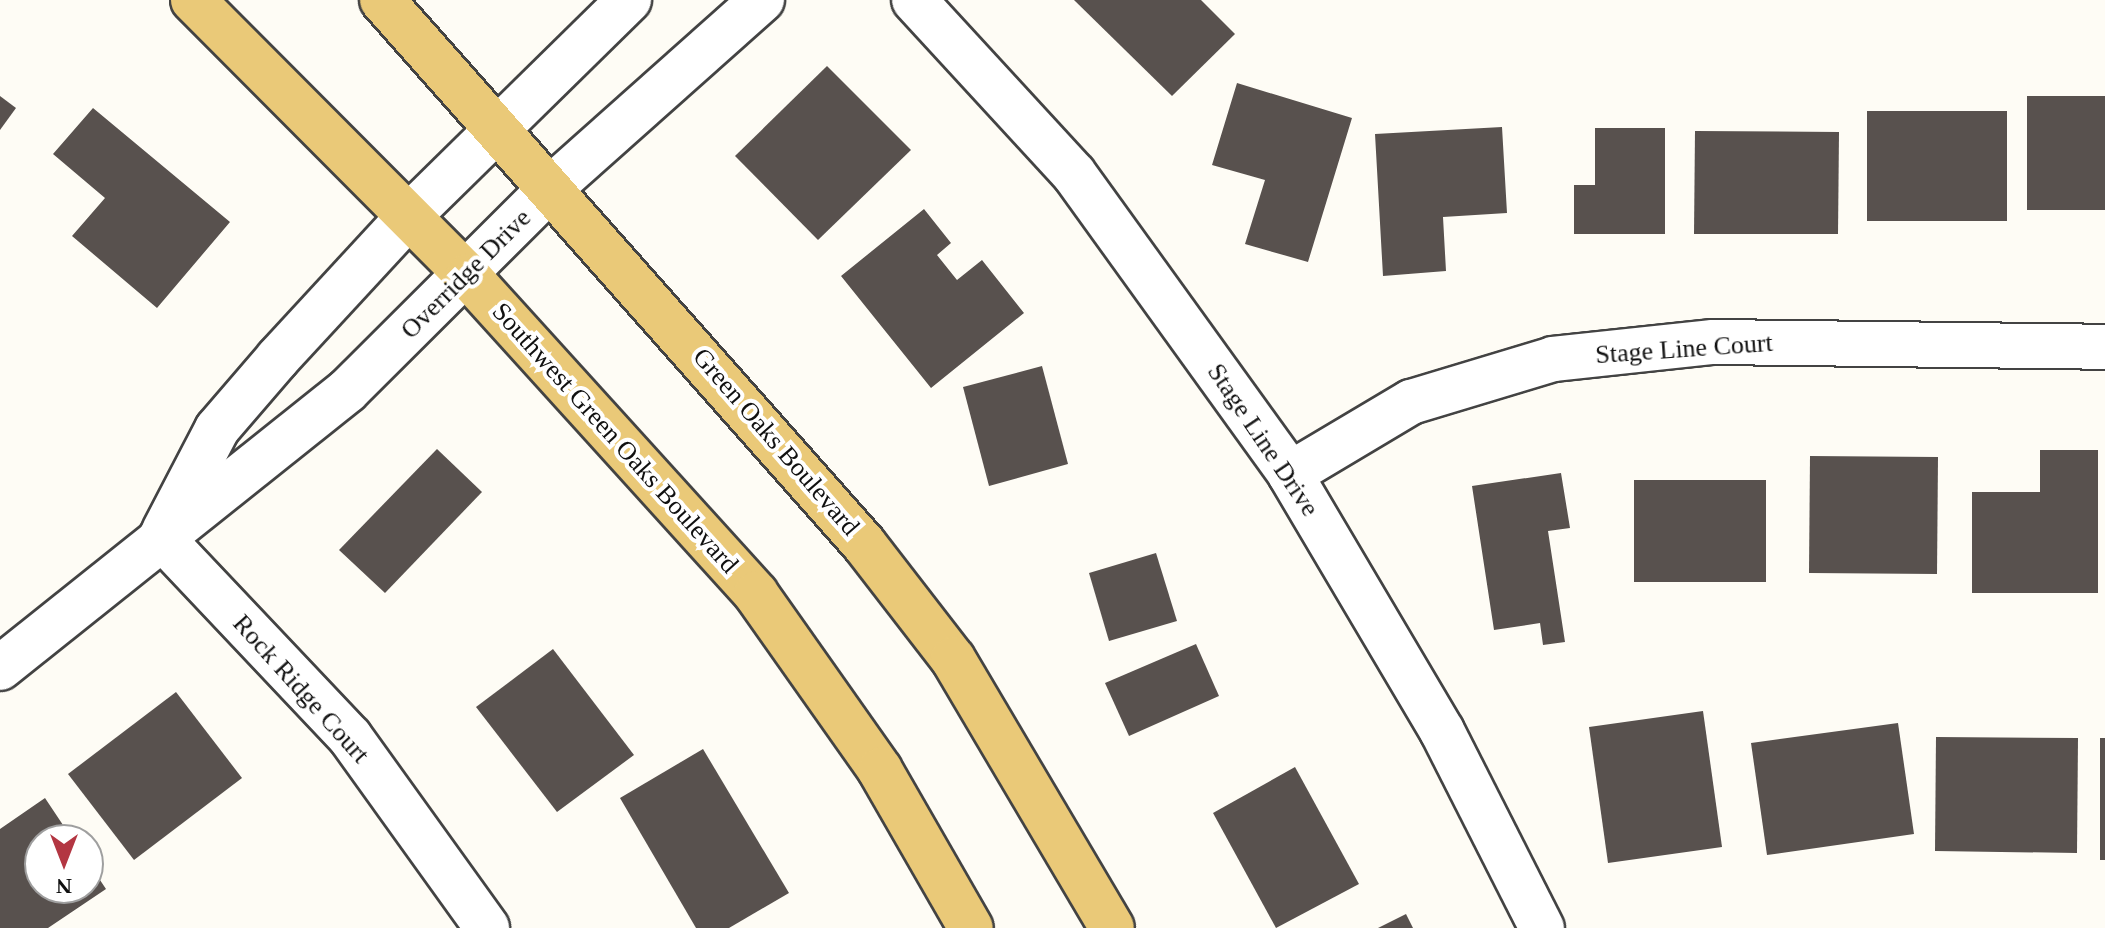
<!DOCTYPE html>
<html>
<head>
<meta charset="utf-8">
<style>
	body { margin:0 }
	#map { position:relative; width:2105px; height:928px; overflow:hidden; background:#fefcf5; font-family:"Times New Roman",serif }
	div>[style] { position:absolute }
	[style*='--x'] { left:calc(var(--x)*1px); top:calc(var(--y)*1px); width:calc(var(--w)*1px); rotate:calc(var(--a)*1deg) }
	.building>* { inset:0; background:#58514e }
	.roads { filter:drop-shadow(2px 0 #434343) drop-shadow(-2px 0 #434343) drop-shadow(0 2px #434343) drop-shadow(0 -2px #434343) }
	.minor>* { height:44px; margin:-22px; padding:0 22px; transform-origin:22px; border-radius:22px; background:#fff }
	.major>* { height:44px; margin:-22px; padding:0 22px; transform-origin:22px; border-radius:22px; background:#eac978 }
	span { translate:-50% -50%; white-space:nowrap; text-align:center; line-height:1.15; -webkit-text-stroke:8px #fff; paint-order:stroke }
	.street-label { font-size:26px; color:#101010 }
	.north { position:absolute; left:24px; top:824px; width:80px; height:80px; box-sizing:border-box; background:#fff; border:2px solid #9f9f9f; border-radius:50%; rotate:180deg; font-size:22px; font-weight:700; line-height:32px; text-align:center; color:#101010 }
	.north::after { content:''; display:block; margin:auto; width:28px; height:36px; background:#b33642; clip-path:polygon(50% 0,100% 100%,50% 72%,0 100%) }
</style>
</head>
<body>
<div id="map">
	<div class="building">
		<i style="clip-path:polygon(1074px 0,1201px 0,1235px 34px,1172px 96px)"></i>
		<i style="clip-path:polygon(827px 66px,911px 150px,818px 240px,735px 156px)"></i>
		<i style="clip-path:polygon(1237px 83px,1352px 118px,1308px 262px,1245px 244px,1265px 180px,1212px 165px)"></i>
		<i style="clip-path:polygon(0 96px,16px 108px,0 130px)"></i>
		<i style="clip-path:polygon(2027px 96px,2105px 96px,2105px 210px,2027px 210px)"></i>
		<i style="clip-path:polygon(93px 108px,230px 222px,157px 308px,72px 236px,105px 198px,53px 154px)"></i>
		<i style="clip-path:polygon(1867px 111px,2007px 111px,2007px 221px,1867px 221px)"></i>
		<i style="clip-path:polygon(1502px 127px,1507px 213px,1443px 217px,1446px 271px,1383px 276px,1375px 134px)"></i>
		<i style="clip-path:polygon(1595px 128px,1665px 128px,1665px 234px,1574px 234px,1574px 185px,1595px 185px)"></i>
		<i style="clip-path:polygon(1695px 131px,1839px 132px,1838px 234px,1694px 234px)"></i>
		<i style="clip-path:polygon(924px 209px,951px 243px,937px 255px,957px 280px,982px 260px,1024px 313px,931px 388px,841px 276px)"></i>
		<i style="clip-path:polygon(1042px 366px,1068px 464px,989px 486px,963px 387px)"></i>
		<i style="clip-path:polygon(437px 449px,482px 492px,385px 593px,339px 550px)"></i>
		<i style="clip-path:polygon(2040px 450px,2098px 450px,2098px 593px,1972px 593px,1972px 492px,2040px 492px)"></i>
		<i style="clip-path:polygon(1810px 456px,1938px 457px,1937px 574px,1809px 573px)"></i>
		<i style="clip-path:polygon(1561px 473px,1570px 528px,1548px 531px,1565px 642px,1543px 645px,1540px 623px,1494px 630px,1472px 486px)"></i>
		<i style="clip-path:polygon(1634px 480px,1766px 480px,1766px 582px,1634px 582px)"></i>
		<i style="clip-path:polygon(1156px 553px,1177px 621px,1109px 641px,1089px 573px)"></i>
		<i style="clip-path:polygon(1196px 644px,1219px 696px,1129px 736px,1105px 683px)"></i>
		<i style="clip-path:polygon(553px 649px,634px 755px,557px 812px,476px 707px)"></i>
		<i style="clip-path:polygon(176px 692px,242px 778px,134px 860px,68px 774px)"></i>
		<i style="clip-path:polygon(1703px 711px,1722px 847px,1608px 863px,1589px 727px)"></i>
		<i style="clip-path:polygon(1898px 723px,1914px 834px,1767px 855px,1751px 743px)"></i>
		<i style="clip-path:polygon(1936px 737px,2078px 738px,2077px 853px,1935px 851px)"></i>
		<i style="clip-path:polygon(2100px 738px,2105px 738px,2105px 860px,2100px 860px)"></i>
		<i style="clip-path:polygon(703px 749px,789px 893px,729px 928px,696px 928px,620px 798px)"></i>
		<i style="clip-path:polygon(1295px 767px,1359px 884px,1276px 928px,1213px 813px)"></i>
		<i style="clip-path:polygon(45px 798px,73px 840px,40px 840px,40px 888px,88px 888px,88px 862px,106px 889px,48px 928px,0 928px,0 829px)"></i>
		<i style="clip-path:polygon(1406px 914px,1413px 928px,1378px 928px)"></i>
	</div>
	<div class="roads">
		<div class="minor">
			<i style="--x:914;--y:0;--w:236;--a:47.4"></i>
			<i style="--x:1074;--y:174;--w:370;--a:54.2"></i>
			<i style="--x:1290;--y:474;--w:299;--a:59.4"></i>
			<i style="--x:1442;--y:731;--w:221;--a:63.1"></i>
			<i style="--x:1290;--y:474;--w:141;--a:-30.8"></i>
			<i style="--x:1411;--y:402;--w:148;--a:-16.8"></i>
			<i style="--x:1553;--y:359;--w:161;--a:-6.1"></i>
			<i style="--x:1713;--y:342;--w:392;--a:0.7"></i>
			<i style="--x:164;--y:531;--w:115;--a:-62.5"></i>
			<i style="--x:217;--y:429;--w:94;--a:-49.3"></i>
			<i style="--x:278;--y:358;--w:192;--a:-47.3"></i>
			<i style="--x:408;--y:217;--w:310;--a:-44.5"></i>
			<i style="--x:161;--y:537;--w:275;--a:46.6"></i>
			<i style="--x:350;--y:737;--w:235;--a:54.3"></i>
			<i style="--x:0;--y:668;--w:444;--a:-38.6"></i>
			<i style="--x:347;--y:391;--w:291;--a:-44.9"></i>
			<i style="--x:553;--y:186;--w:280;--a:-41.7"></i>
		</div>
		<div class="major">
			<i style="--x:193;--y:0;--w:390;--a:45.1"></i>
			<i style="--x:468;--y:276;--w:429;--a:47.8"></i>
			<i style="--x:756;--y:594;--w:215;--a:54.8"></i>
			<i style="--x:880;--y:770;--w:182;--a:60.1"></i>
			<i style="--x:382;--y:0;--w:727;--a:48.46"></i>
			<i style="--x:864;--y:544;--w:145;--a:52.3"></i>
			<i style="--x:953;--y:659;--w:312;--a:59.4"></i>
		</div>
	</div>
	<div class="street-label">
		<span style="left:466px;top:274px;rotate:-45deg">Overridge Drive</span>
		<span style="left:1684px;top:349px;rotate:-4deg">Stage Line Court</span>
		<span style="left:615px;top:438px;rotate:48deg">Southwest Green Oaks Boulevard</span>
		<span style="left:1263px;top:440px;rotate:56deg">Stage Line Drive</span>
		<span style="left:776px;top:442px;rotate:49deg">Green Oaks Boulevard</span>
		<span style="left:301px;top:689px;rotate:48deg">Rock Ridge Court</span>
	</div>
	<div class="north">N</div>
</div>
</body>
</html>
